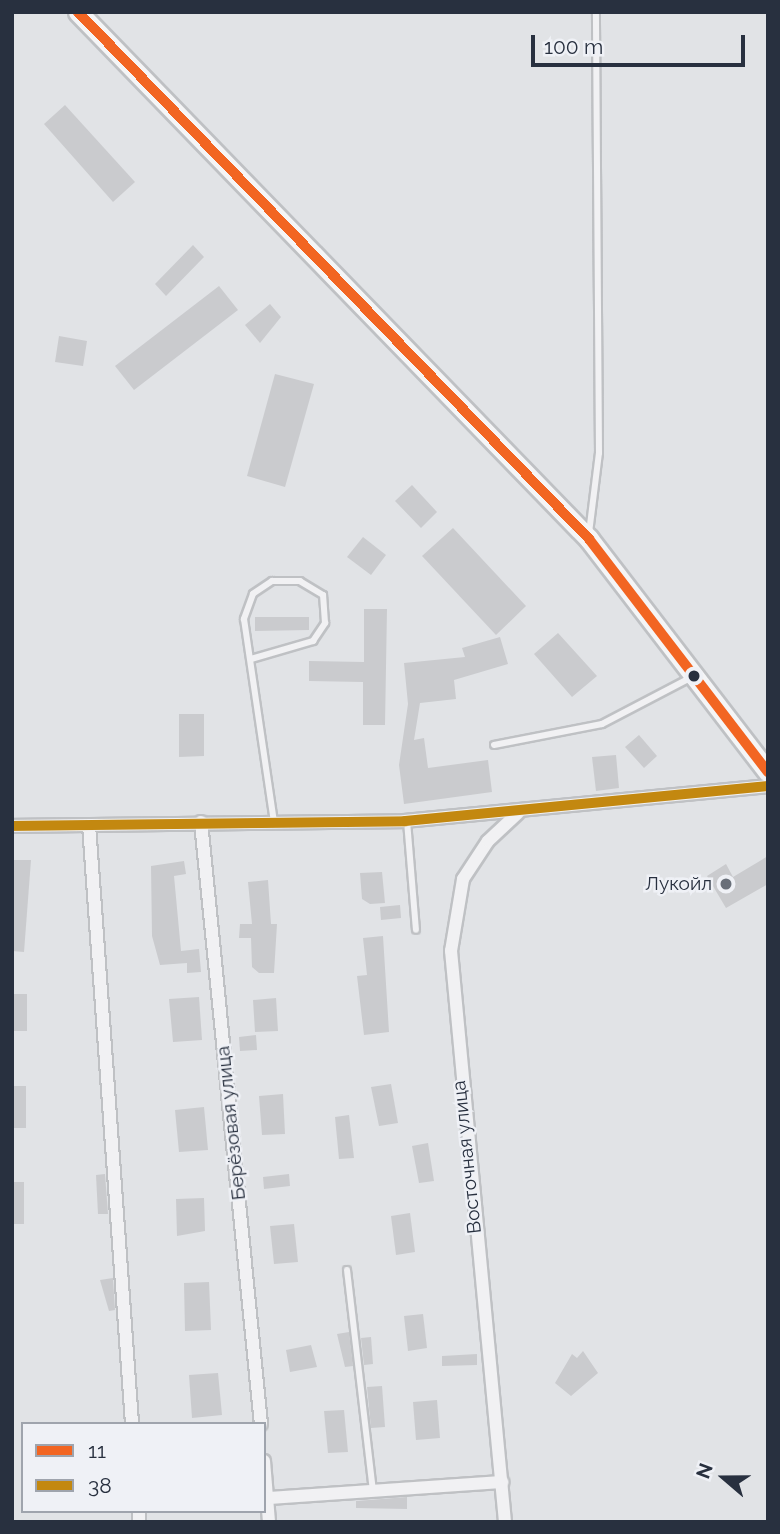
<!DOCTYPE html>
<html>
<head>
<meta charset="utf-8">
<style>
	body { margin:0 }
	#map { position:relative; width:780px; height:1534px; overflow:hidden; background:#e1e3e6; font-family:Raleway,sans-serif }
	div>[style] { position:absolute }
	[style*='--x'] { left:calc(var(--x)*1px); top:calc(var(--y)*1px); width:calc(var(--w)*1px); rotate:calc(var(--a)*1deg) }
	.building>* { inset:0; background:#cacbce }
	.path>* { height:2.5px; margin-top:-1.25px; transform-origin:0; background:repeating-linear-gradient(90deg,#c0c1c7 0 5px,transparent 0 10px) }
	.roads { filter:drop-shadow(2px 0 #bfc1c4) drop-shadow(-2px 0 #bfc1c4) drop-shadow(0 2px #bfc1c4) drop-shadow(0 -2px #bfc1c4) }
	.lane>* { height:6px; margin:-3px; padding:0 3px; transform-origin:3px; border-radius:3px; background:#f1f1f3 }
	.street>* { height:12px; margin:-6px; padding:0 6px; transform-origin:6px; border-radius:6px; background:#f1f1f3 }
	.primary>* { height:19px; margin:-9.5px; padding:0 9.5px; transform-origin:9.5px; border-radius:9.5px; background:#f5f5f6 }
	.bus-1>* { height:10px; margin:-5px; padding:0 5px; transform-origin:5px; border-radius:5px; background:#f26522 }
	.bus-2>* { height:10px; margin:-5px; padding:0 5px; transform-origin:5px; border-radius:5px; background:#c38810 }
	.dots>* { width:19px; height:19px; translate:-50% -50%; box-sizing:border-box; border:4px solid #eff1f6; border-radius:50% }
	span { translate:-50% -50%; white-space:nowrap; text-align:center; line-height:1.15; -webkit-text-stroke:5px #eff1f6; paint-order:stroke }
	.poi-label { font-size:19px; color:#28303f }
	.right { translate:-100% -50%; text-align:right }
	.street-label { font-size:19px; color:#28303f }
	.frame { position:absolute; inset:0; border:14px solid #28303f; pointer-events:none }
	.legend { position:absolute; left:21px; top:1422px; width:245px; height:91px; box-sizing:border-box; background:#eff1f6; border:2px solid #9fa4ad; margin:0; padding:9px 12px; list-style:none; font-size:21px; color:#28303f }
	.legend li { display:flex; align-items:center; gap:14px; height:35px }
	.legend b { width:35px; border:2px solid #9fa4ad }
	.north { position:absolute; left:689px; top:1443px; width:70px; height:70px; -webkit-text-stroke:5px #eff1f6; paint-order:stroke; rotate:290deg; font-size:19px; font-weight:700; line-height:28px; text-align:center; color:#28303f }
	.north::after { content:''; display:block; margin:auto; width:24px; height:32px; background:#28303f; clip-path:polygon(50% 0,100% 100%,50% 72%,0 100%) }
	.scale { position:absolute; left:531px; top:35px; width:214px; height:32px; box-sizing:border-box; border:4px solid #28303f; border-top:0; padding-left:9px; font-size:21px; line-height:24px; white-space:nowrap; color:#28303f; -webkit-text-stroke:5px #eff1f6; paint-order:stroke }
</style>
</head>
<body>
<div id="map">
	<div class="building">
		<i style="clip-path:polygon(65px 105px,135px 182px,113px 202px,44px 124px)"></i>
		<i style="clip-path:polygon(193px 245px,204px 257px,166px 296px,155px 284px)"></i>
		<i style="clip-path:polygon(219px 286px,238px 310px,134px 390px,115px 366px)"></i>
		<i style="clip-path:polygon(270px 304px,281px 317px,260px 343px,245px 325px)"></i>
		<i style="clip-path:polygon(59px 336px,87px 341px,83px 366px,55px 362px)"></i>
		<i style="clip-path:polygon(275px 374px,314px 384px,285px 487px,247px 476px)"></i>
		<i style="clip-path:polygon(412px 485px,437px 512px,421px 528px,395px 501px)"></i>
		<i style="clip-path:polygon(453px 528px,526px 606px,496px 635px,422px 556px)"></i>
		<i style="clip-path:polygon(363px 537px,386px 555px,371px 575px,347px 557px)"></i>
		<i style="clip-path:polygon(364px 609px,387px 609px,385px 725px,363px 725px,363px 682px,309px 681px,309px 661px,364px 662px)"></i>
		<i style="clip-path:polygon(255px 617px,309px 617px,309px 630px,255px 631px)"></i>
		<i style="clip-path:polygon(558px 633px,597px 676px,572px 697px,534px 654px)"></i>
		<i style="clip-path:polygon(500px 637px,508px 664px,454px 680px,456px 699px,420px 703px,414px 740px,424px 738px,428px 768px,488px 760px,492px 792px,404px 804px,399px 765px,408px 704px,404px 663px,465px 657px,462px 648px)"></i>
		<i style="clip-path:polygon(179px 714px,204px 714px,204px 756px,179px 757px)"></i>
		<i style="clip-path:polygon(639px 735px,657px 756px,644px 768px,625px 747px)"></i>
		<i style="clip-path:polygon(616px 755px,619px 788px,596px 791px,592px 757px)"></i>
		<i style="clip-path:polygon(768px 856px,768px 884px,726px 908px,707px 876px,726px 864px,733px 877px)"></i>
		<i style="clip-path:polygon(13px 860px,31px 860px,24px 952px,12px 951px)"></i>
		<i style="clip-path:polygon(184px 861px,186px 874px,174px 876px,181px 951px,199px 949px,201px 972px,187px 973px,187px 963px,160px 965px,152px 936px,151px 866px)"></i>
		<i style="clip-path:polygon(382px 872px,385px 903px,370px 904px,362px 899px,360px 873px)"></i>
		<i style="clip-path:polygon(268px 880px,271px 924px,277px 924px,274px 973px,259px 973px,252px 967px,251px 938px,239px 938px,240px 924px,252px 924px,248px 882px)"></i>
		<i style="clip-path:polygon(400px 905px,401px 918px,381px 920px,380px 907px)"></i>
		<i style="clip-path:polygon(383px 936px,389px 1032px,364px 1035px,357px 976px,367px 975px,363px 938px)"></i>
		<i style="clip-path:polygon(12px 994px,27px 994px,27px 1031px,12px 1031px)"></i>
		<i style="clip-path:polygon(199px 997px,202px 1040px,173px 1042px,169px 999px)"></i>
		<i style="clip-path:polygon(276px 998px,278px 1031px,255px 1032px,253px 1000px)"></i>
		<i style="clip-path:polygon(256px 1035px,257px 1050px,240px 1051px,239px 1037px)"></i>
		<i style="clip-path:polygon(391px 1084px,398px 1123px,379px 1126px,371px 1087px)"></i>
		<i style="clip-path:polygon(12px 1086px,26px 1086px,26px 1128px,12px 1128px)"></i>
		<i style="clip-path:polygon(283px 1094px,285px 1134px,262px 1135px,259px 1096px)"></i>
		<i style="clip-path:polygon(204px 1107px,208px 1150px,179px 1152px,175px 1110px)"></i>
		<i style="clip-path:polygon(349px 1115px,354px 1158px,339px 1159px,335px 1117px)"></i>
		<i style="clip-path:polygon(428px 1143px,434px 1181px,419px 1183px,412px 1146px)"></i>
		<i style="clip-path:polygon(105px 1174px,108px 1214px,98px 1214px,96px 1175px)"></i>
		<i style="clip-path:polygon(289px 1174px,290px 1186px,264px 1189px,263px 1177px)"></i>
		<i style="clip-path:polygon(12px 1182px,24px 1182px,24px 1224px,12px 1224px)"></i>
		<i style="clip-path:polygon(204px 1198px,205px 1231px,177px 1236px,176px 1199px)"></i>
		<i style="clip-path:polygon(410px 1213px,415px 1252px,396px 1255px,391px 1216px)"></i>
		<i style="clip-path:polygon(294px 1224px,298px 1262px,274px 1264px,270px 1226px)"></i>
		<i style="clip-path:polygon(113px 1278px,115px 1310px,109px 1311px,100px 1280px)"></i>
		<i style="clip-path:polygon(209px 1282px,211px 1330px,185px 1331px,184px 1283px)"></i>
		<i style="clip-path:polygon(423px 1314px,427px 1348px,408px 1351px,404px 1316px)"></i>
		<i style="clip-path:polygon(349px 1332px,353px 1366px,345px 1367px,337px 1334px)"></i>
		<i style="clip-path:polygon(371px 1337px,373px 1364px,364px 1365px,361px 1338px)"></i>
		<i style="clip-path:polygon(311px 1345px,317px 1367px,290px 1372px,286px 1350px)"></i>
		<i style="clip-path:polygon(583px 1351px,598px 1373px,571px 1396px,555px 1383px,572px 1354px,577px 1358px)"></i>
		<i style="clip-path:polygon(477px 1354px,477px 1365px,442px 1366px,442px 1356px)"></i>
		<i style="clip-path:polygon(218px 1373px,222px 1415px,192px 1418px,189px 1375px)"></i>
		<i style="clip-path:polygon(382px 1386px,385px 1427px,371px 1428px,367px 1387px)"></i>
		<i style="clip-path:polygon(437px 1400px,440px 1438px,416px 1440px,413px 1402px)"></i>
		<i style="clip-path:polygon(344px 1410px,348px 1452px,328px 1453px,324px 1411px)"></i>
		<i style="clip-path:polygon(407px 1497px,407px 1509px,356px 1508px,356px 1501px)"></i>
	</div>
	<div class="path">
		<i style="--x:768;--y:455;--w:94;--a:90"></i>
	</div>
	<div class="roads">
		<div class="lane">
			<i style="--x:589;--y:533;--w:81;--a:-82.9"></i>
			<i style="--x:599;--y:453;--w:441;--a:-90.4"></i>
			<i style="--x:251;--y:659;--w:65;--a:-16.2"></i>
			<i style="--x:313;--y:641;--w:22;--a:-56"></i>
			<i style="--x:325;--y:623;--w:28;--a:-94"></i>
			<i style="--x:323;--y:595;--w:27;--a:-149"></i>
			<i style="--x:300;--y:581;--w:28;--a:180"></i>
			<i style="--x:272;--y:581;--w:23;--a:146"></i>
			<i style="--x:253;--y:594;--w:27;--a:110"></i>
			<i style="--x:244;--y:619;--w:205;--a:81.6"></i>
			<i style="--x:494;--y:745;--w:110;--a:-11"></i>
			<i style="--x:602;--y:724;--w:102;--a:-27.6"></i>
			<i style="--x:407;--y:821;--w:109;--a:85.3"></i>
			<i style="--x:347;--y:1270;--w:223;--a:83.3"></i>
		</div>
		<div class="street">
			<i style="--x:201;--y:822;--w:605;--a:84.31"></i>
			<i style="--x:89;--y:825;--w:601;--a:85.89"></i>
			<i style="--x:12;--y:826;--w:393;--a:-0.7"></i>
			<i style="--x:405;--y:821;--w:365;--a:-5.5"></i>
			<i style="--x:264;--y:1461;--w:61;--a:85.3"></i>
			<i style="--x:268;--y:1498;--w:235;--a:-3.9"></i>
			<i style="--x:139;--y:1511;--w:11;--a:90"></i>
			<i style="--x:505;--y:1522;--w:574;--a:-95.4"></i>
			<i style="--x:451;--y:951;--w:73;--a:-80.5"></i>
			<i style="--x:463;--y:879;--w:45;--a:-56.7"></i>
			<i style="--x:488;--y:841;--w:41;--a:-43"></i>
		</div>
		<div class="primary">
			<i style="--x:78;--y:12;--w:734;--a:45.88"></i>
			<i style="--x:589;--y:539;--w:294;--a:52.5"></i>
		</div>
	</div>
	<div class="bus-1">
		<i style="--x:78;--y:12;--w:734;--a:45.88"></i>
		<i style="--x:589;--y:539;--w:294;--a:52.5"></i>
	</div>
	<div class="bus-2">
		<i style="--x:12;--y:826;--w:393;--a:-0.7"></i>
		<i style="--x:405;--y:821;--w:365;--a:-5.5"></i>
	</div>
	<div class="dots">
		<i style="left:694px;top:676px;background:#28303f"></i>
		<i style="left:726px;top:884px;background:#696f79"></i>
	</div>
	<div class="poi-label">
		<span class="right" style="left:712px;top:884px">Лукойл</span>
	</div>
	<div class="street-label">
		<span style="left:231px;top:1123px;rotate:-96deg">Берёзовая улица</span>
		<span style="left:467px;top:1157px;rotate:-96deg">Восточная улица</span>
	</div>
	<div class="frame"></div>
	<ul class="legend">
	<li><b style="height:9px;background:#f26522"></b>11</li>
	<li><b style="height:9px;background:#c38810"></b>38</li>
	</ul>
	<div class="north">N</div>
	<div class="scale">100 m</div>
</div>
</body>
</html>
